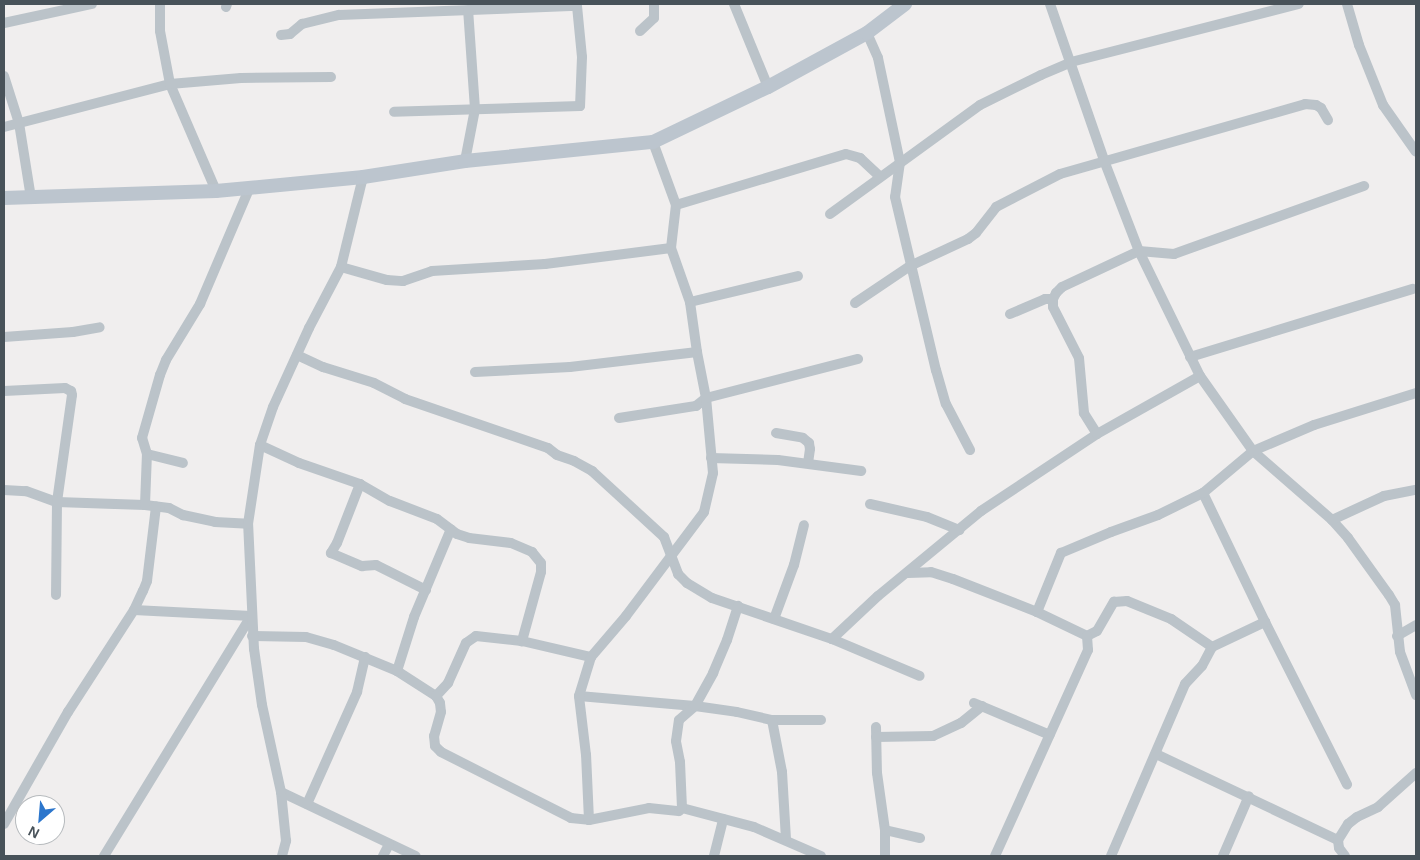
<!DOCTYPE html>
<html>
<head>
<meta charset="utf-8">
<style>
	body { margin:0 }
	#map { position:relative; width:1420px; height:860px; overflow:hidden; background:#f0eeee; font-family:Arial,sans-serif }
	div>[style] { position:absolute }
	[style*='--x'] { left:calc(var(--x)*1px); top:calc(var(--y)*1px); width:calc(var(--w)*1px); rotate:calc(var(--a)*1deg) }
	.street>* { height:10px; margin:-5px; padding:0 5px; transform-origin:5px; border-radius:5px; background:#bbc3c9 }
	.secondary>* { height:14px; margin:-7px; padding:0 7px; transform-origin:7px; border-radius:7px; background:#bcc5ce }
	span { translate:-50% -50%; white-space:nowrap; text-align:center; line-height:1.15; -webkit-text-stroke:4px #fff; paint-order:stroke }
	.frame { position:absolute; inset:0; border:5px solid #485259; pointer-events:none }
	.north { position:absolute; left:15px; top:795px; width:50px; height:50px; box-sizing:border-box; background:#fff; border:1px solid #b6babd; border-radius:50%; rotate:207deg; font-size:14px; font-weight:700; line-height:20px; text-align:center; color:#485259 }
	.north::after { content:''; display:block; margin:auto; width:18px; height:22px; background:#2c76cc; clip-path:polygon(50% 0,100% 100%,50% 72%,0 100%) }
</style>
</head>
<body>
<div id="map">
	<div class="street">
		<i style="--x:160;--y:4;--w:27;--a:90"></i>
		<i style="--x:160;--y:31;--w:54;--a:79.3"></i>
		<i style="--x:170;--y:84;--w:116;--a:66.7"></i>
		<i style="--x:734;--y:4;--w:90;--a:67.7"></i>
		<i style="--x:1050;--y:4;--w:168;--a:70.9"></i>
		<i style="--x:1105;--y:163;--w:94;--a:68.9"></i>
		<i style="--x:1139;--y:251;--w:139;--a:64"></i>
		<i style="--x:1200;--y:376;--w:92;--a:54.8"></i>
		<i style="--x:1253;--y:451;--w:105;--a:41.1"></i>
		<i style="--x:1332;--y:520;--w:24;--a:48"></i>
		<i style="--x:1348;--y:538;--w:70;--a:54.3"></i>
		<i style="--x:1389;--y:595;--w:12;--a:59"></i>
		<i style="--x:1395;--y:605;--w:47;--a:83.9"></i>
		<i style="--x:1400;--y:652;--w:46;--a:69.6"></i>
		<i style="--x:1347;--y:4;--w:43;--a:73.7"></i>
		<i style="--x:1359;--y:45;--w:65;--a:68.2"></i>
		<i style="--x:1383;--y:105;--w:57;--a:54.9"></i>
		<i style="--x:226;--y:7;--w:3;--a:-72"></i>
		<i style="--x:4;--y:23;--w:90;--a:-12.2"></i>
		<i style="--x:640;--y:31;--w:19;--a:-43"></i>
		<i style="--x:654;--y:18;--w:14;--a:-90"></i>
		<i style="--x:867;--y:33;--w:27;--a:66"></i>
		<i style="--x:878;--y:58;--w:106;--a:78.1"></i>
		<i style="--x:900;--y:162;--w:35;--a:98"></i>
		<i style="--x:895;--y:197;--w:178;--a:76.7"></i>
		<i style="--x:936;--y:370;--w:35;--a:74"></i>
		<i style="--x:946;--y:404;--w:52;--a:62.4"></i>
		<i style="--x:281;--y:35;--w:9;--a:-6"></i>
		<i style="--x:290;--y:34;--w:16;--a:-40"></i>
		<i style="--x:302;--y:24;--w:38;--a:-14"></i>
		<i style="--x:339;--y:15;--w:238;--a:-2.2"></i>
		<i style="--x:577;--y:6;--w:51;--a:84.4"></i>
		<i style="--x:582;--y:57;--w:49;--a:92.3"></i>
		<i style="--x:580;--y:106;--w:186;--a:178.2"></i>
		<i style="--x:4;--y:76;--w:49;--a:72.3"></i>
		<i style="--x:19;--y:123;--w:76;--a:80.9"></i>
		<i style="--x:4;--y:127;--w:171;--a:-14.5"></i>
		<i style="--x:170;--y:84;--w:71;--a:-4.8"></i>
		<i style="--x:241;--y:78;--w:90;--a:-0.6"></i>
		<i style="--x:465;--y:161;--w:53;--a:-79.1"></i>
		<i style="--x:475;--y:109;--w:99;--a:-94"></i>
		<i style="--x:676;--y:205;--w:177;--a:-16.7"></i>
		<i style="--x:846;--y:154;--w:15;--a:16"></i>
		<i style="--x:860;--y:158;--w:26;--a:43"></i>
		<i style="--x:830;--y:214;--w:185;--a:-36"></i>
		<i style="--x:980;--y:105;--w:68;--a:-26.2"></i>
		<i style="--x:1041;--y:75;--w:33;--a:-23"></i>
		<i style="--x:1071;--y:62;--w:235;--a:-14.3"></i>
		<i style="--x:341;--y:267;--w:48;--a:15.8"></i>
		<i style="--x:387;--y:280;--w:16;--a:4"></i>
		<i style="--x:403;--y:281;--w:31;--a:-19"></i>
		<i style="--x:432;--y:271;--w:113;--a:-3.5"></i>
		<i style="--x:545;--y:264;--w:127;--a:-7.2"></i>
		<i style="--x:690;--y:302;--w:111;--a:-13.5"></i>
		<i style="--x:855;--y:303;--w:66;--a:-33.9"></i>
		<i style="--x:910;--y:266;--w:64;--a:-25"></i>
		<i style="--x:968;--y:239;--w:10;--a:-37"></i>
		<i style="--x:976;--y:233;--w:33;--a:-52"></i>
		<i style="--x:996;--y:207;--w:72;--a:-27.3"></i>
		<i style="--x:1060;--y:174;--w:255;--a:-15.9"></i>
		<i style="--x:1305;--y:104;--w:11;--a:5"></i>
		<i style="--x:1316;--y:105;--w:6;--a:31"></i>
		<i style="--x:1321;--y:108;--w:14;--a:60"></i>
		<i style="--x:1010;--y:314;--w:38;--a:-23"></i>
		<i style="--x:1045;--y:299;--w:8;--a:0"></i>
		<i style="--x:4;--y:337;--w:69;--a:-4.1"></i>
		<i style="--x:73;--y:332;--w:27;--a:-10"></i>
		<i style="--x:297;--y:355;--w:29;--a:25"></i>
		<i style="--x:323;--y:367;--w:53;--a:17.4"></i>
		<i style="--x:374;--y:383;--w:35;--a:27"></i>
		<i style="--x:405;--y:399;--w:151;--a:18.9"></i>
		<i style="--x:548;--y:448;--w:11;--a:38"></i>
		<i style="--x:557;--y:455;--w:18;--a:19"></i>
		<i style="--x:574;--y:461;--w:21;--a:29"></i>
		<i style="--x:592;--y:471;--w:98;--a:42.5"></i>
		<i style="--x:664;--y:537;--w:40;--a:69"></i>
		<i style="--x:678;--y:574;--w:13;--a:45"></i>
		<i style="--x:687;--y:583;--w:29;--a:31"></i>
		<i style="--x:712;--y:598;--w:127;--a:18.9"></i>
		<i style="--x:832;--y:639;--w:95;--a:22.8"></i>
		<i style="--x:1190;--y:357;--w:233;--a:-17"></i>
		<i style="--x:475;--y:372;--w:95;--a:-3"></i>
		<i style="--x:570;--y:367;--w:128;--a:-6.7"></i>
		<i style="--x:4;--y:391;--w:61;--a:-2.8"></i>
		<i style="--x:65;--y:388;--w:7;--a:27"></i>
		<i style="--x:71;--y:391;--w:4;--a:76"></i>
		<i style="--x:72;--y:395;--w:108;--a:98"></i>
		<i style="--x:57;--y:502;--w:93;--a:90.6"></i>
		<i style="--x:619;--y:418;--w:78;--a:-8.9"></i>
		<i style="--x:696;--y:406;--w:13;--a:-39"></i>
		<i style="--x:706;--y:398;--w:157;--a:-14.4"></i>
		<i style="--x:776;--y:433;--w:27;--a:10"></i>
		<i style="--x:803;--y:438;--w:8;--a:40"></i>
		<i style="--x:809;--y:443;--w:6;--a:81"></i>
		<i style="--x:810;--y:449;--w:14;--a:98"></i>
		<i style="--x:1097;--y:434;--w:25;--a:-122"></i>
		<i style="--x:1084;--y:413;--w:55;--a:-95.2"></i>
		<i style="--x:1079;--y:358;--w:57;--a:-117"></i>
		<i style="--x:1053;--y:307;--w:8;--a:-90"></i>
		<i style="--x:1053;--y:299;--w:7;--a:-63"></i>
		<i style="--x:1056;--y:293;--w:8;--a:-45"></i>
		<i style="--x:1062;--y:287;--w:85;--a:-25.1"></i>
		<i style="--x:1139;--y:251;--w:35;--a:5"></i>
		<i style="--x:1174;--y:254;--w:202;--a:-19.7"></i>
		<i style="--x:260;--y:445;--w:43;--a:24.8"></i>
		<i style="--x:299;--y:463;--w:65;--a:19"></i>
		<i style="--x:360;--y:484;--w:34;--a:30"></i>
		<i style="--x:390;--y:501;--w:50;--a:21"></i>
		<i style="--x:437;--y:519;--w:25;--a:37"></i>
		<i style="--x:457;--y:534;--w:13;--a:18"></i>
		<i style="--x:469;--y:538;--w:42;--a:6.8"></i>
		<i style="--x:511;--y:543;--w:23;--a:23"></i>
		<i style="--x:532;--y:552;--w:14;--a:51"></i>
		<i style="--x:541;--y:563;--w:9;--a:90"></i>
		<i style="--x:541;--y:572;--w:72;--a:105.4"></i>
		<i style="--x:147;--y:454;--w:37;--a:14"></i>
		<i style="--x:711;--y:458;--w:67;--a:1.7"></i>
		<i style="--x:778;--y:460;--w:84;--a:7.5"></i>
		<i style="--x:360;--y:484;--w:63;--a:111.3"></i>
		<i style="--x:337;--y:543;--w:12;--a:121"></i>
		<i style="--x:331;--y:553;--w:34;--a:23"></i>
		<i style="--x:362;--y:566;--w:14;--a:-4"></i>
		<i style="--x:376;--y:565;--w:56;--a:26.6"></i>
		<i style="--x:4;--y:490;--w:22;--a:3"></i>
		<i style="--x:26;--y:491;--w:33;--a:20"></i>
		<i style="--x:57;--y:502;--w:88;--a:2"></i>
		<i style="--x:145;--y:505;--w:24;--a:7"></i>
		<i style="--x:169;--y:508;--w:16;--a:27"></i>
		<i style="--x:183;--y:515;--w:33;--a:12"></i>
		<i style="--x:215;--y:522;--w:33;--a:3"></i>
		<i style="--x:1203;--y:493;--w:143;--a:64.3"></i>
		<i style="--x:1265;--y:622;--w:182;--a:63.2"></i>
		<i style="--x:870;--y:504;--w:58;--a:12.8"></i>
		<i style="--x:927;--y:517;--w:35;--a:22"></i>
		<i style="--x:145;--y:505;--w:51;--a:-87.8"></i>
		<i style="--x:147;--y:454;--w:17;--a:-107"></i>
		<i style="--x:142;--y:438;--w:66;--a:-74.1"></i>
		<i style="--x:160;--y:375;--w:16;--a:-68"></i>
		<i style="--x:166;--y:360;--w:66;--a:-58.7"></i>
		<i style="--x:200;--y:304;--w:127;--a:-66.9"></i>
		<i style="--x:1332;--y:520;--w:57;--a:-24.8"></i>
		<i style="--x:1384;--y:496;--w:33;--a:-11"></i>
		<i style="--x:908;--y:573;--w:23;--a:-2"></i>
		<i style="--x:931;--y:572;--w:23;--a:18"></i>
		<i style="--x:953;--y:579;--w:90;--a:21.4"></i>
		<i style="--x:1037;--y:612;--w:55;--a:25.6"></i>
		<i style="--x:1087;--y:636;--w:11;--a:-27"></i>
		<i style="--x:1097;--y:631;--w:34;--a:-60"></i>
		<i style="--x:1114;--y:602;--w:13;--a:-4"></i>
		<i style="--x:1127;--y:601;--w:48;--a:22.2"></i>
		<i style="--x:1171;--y:619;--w:50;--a:34.3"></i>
		<i style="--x:1037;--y:612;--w:64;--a:-67.9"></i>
		<i style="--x:1061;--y:553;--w:54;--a:-22.8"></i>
		<i style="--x:1111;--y:532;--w:50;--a:-19.9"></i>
		<i style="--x:1158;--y:515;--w:50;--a:-26.1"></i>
		<i style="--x:1203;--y:493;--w:65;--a:-40"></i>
		<i style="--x:1253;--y:451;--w:66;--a:-23.1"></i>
		<i style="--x:1314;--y:425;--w:107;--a:-17.4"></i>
		<i style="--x:774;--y:619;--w:58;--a:-69.7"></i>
		<i style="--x:794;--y:565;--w:41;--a:-76"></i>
		<i style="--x:252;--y:636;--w:54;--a:1.1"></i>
		<i style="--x:306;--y:637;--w:29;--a:16"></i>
		<i style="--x:334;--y:645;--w:68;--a:22.4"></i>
		<i style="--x:397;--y:671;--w:46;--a:32.7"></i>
		<i style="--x:436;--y:696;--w:8;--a:60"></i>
		<i style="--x:440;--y:703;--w:9;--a:84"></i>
		<i style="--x:441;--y:712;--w:25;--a:106"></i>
		<i style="--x:434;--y:736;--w:10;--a:84"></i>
		<i style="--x:435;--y:746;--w:8;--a:45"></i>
		<i style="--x:441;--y:752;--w:146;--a:26.9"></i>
		<i style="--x:571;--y:818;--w:18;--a:6"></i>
		<i style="--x:589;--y:820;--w:61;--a:-11.3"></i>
		<i style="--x:649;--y:808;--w:30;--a:6"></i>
		<i style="--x:679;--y:811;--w:4;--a:-45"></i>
		<i style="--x:682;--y:808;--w:74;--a:14.8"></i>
		<i style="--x:754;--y:827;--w:73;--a:23.4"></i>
		<i style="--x:1397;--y:636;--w:22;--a:-30"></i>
		<i style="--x:832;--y:639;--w:63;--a:-43.1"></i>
		<i style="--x:878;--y:596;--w:134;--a:-39.5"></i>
		<i style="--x:981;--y:511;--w:139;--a:-33.6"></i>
		<i style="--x:1097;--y:434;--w:118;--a:-29.4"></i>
		<i style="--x:397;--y:671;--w:57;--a:-72.5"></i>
		<i style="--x:414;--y:617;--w:95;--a:-67.2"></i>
		<i style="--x:436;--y:696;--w:18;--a:-47"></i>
		<i style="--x:448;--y:683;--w:44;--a:-65.8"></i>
		<i style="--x:466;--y:643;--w:12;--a:-35"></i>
		<i style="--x:476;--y:636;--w:46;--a:6.2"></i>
		<i style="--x:522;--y:641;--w:71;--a:13.1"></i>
		<i style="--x:579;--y:696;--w:116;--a:4.9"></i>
		<i style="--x:695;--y:706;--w:42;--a:8.1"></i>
		<i style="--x:737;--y:712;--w:36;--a:13"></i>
		<i style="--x:772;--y:720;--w:49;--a:0"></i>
		<i style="--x:974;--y:703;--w:82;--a:22.8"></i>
		<i style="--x:772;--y:720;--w:53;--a:79.1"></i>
		<i style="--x:782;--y:772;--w:67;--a:86.6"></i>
		<i style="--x:876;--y:727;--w:46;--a:88.8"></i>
		<i style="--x:877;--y:773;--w:58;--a:82"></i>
		<i style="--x:885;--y:830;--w:26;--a:90"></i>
		<i style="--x:876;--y:737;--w:57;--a:-1"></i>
		<i style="--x:933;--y:736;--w:31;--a:-25"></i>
		<i style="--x:961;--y:723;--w:27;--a:-39"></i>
		<i style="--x:1156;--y:754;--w:201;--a:25.3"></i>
		<i style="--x:281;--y:792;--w:149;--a:25.4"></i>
		<i style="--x:307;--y:804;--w:123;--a:-65.9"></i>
		<i style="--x:357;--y:692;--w:36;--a:-77"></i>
		<i style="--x:682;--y:808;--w:46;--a:-92.5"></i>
		<i style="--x:680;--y:762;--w:21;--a:-101"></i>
		<i style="--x:676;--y:741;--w:21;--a:-82"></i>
		<i style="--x:679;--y:720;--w:21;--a:-41"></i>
		<i style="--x:695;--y:706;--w:38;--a:-61"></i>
		<i style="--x:713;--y:673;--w:36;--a:-67"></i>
		<i style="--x:727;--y:640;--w:36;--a:-72"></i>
		<i style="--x:589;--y:820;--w:65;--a:-92.6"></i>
		<i style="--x:586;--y:755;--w:59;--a:-96.8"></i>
		<i style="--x:579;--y:696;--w:41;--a:-72.9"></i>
		<i style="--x:591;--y:657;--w:54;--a:-49.5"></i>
		<i style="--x:626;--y:616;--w:130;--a:-53.1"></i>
		<i style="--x:704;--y:512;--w:40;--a:-77"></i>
		<i style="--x:713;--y:473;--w:75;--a:-95.3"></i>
		<i style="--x:706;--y:398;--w:47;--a:-101.1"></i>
		<i style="--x:697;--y:352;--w:50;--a:-98"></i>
		<i style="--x:690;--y:302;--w:57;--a:-109.4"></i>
		<i style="--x:671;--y:248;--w:43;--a:-83.4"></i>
		<i style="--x:676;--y:205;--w:67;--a:-110.1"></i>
		<i style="--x:4;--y:824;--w:129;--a:-60.3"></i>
		<i style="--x:68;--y:712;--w:121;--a:-57.1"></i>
		<i style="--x:134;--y:610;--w:21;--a:-65"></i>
		<i style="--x:143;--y:591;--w:11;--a:-68"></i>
		<i style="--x:147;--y:581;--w:75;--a:-83.1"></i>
		<i style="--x:885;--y:830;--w:36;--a:13"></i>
		<i style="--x:104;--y:856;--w:281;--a:-58.5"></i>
		<i style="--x:251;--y:616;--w:117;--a:-177.1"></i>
		<i style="--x:282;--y:856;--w:16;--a:-75"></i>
		<i style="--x:286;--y:841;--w:49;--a:-95.8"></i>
		<i style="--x:281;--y:792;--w:89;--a:-102.3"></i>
		<i style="--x:262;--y:705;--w:57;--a:-98.1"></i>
		<i style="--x:254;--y:649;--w:125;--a:-92.7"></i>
		<i style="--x:248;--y:524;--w:80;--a:-81.4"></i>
		<i style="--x:260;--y:445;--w:40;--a:-71.1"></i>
		<i style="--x:273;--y:407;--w:87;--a:-65.5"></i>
		<i style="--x:309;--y:328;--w:69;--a:-62.3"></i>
		<i style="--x:341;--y:267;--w:93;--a:-76.3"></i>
		<i style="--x:383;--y:856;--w:13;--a:-63"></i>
		<i style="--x:714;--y:856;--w:38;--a:-76"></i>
		<i style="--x:995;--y:856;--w:226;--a:-65.7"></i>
		<i style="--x:1088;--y:650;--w:14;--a:-94"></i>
		<i style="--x:1111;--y:856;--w:187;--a:-66.7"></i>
		<i style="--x:1185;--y:684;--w:25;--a:-47"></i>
		<i style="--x:1202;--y:666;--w:21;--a:-62"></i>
		<i style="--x:1212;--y:647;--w:59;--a:-25.3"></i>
		<i style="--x:1223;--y:856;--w:65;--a:-66.6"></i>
		<i style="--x:1345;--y:856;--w:10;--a:-127"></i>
		<i style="--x:1339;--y:848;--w:8;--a:-97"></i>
		<i style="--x:1338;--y:840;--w:19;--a:-58"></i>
		<i style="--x:1348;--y:824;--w:11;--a:-38"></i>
		<i style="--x:1357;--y:817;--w:23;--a:-25"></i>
		<i style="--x:1378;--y:807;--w:51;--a:-41.8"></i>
	</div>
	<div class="secondary">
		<i style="--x:4;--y:198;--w:212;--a:-1.9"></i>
		<i style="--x:216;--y:191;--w:148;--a:-5.4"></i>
		<i style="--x:363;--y:177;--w:103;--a:-8.9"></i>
		<i style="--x:465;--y:161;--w:189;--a:-5.8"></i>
		<i style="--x:653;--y:142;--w:127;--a:-25.6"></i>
		<i style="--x:768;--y:87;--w:113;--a:-28.6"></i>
		<i style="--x:867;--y:33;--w:48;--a:-37.3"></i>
	</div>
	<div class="frame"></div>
	<div class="north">N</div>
</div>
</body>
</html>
